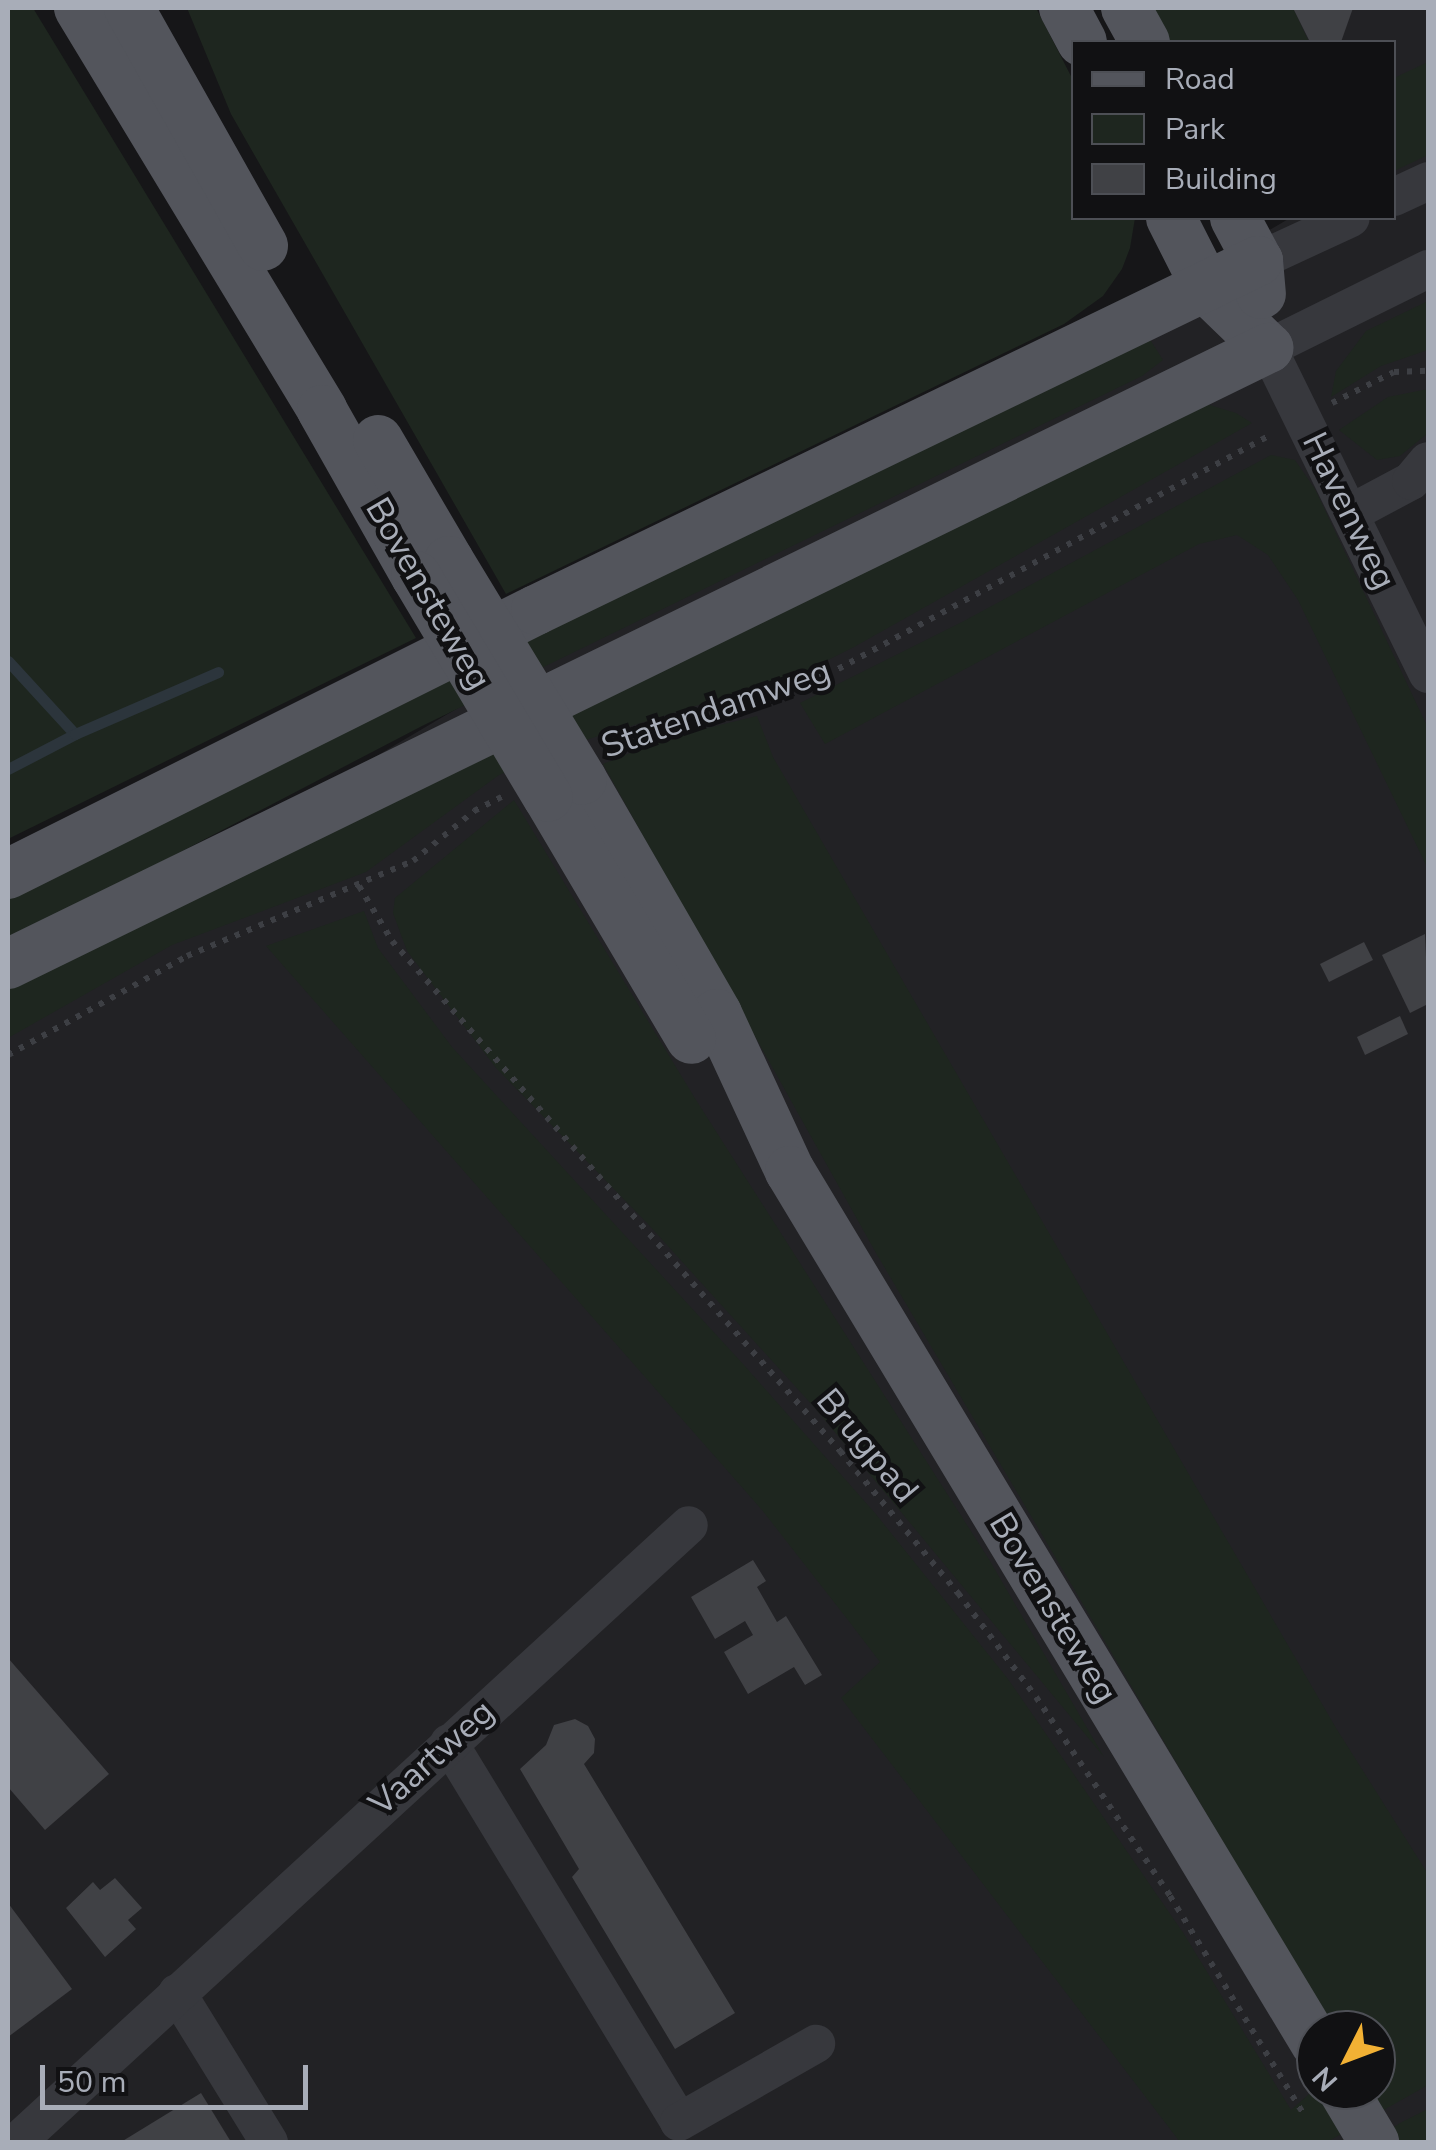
<!DOCTYPE html>
<html>
<head>
<meta charset="utf-8">
<style>
	body { margin:0 }
	#map { position:relative; width:1436px; height:2150px; overflow:hidden; background:#161618; font-family:"Nunito Sans",sans-serif }
	div>[style] { position:absolute }
	[style*='--x'] { left:calc(var(--x)*1px); top:calc(var(--y)*1px); width:calc(var(--w)*1px); rotate:calc(var(--a)*1deg) }
	.built>* { inset:0; background:#222225 }
	.green>* { inset:0; background:#1e261f }
	.stream>* { height:11px; margin:-5.5px; padding:0 5.5px; transform-origin:5.5px; border-radius:5.5px; background:#2c353c }
	.building>* { inset:0; background:#404145 }
	.path>* { height:6px; margin-top:-3px; transform-origin:0; background:repeating-linear-gradient(90deg,#3d3f44 0 5px,transparent 0 13px) }
	.minor>* { height:38px; margin:-19px; padding:0 19px; transform-origin:19px; border-radius:19px; background:#37383d }
	.major>* { height:50px; margin:-25px; padding:0 25px; transform-origin:25px; border-radius:25px; background:#53555c }
	.major-bridge>* { height:50px; margin:-25px; padding:0 25px; transform-origin:25px; border-radius:25px; background:#53555c }
	span { translate:-50% -50%; white-space:nowrap; text-align:center; line-height:1.15; -webkit-text-stroke:9px #111113; paint-order:stroke }
	.street-label { font-size:35px; color:#a8adb8 }
	.frame { position:absolute; inset:0; border:10px solid #a8adb8; pointer-events:none }
	.legend { position:absolute; left:1071px; top:40px; width:325px; height:180px; box-sizing:border-box; background:#111113; border:2px solid #4d4f55; margin:0; padding:12px 18px; list-style:none; font-size:30px; color:#a8adb8 }
	.legend li { display:flex; align-items:center; gap:20px; height:50px }
	.legend b { width:50px; border:2px solid #4d4f55 }
	.north { position:absolute; left:1296px; top:2010px; width:100px; height:100px; box-sizing:border-box; background:#111113; border:2px solid #4d4f55; border-radius:50%; rotate:228deg; font-size:28px; font-weight:700; line-height:40px; text-align:center; color:#a8adb8 }
	.north::after { content:''; display:block; margin:auto; width:35px; height:45px; background:#f2b134; clip-path:polygon(50% 0,100% 100%,50% 72%,0 100%) }
	.scale { position:absolute; left:40px; top:2065px; width:268px; height:45px; box-sizing:border-box; border:5px solid #a8adb8; border-top:0; padding-left:12px; font-size:30px; line-height:35px; white-space:nowrap; color:#a8adb8; -webkit-text-stroke:8px #111113; paint-order:stroke }
</style>
</head>
<body>
<div id="map">
	<div class="built">
		<i style="clip-path:polygon(evenodd,1171px 8px,1428px 8px,1428px 2142px,8px 2142px,8px 973px,1290px 218px,1394px 218px,1394px 42px,1191px 42px,1171px 8px,1316px 2030px,1376px 2030px,1376px 2090px,1316px 2090px,1316px 2030px)"></i>
	</div>
	<div class="green">
		<i style="clip-path:polygon(8px 8px,33px 8px,416px 638px,8px 839px)"></i>
		<i style="clip-path:polygon(187px 8px,1036px 8px,1073px 80px,1074px 218px,1135px 218px,1130px 248px,1122px 269px,1103px 296px,1064px 324px,506px 594px,231px 114px)"></i>
		<i style="clip-path:polygon(1140px 8px,1293px 8px,1309px 42px,1158px 42px)"></i>
		<i style="clip-path:polygon(1428px 62px,1428px 155px,1394px 171px,1394px 78px)"></i>
		<i style="clip-path:polygon(1428px 301px,1428px 350px,1381px 366px,1331px 397px,1336px 371px,1366px 331px)"></i>
		<i style="clip-path:polygon(1149px 338px,1163px 360px,1142px 376px,422px 726px,8px 942px,8px 887px)"></i>
		<i style="clip-path:polygon(1428px 389px,1428px 433px,1400px 456px,1377px 460px,1339px 430px,1388px 397px)"></i>
		<i style="clip-path:polygon(1206px 404px,1236px 413px,1252px 423px,854px 647px,802px 673px,589px 739px,499px 775px,366px 872px,172px 945px,8px 1038px,8px 982px)"></i>
		<i style="clip-path:polygon(1271px 455px,1295px 460px,1315px 489px,1428px 728px,1428px 869px,1298px 600px,1268px 555px,1237px 535px,1199px 544px,825px 744px,800px 703px,962px 622px)"></i>
		<i style="clip-path:polygon(757px 716px,773px 757px,1336px 1728px,1428px 1874px,1428px 2085px,1327px 2142px,1180px 2142px,841px 1698px,880px 1662px,848px 1620px,762px 1510px,266px 946px,364px 911px,378px 948px,452px 1047px,743px 1364px,875px 1513px,1008px 1679px,1184px 1934px,1291px 2110px,1316px 2088px,1376px 2090px,1376px 2030px,1334px 2030px,876px 1253px,603px 764px,670px 737px)"></i>
		<i style="clip-path:polygon(514px 800px,696px 1100px,990px 1561px,1104px 1757px,814px 1407px,647px 1223px,496px 1068px,407px 951px,393px 913px,395px 898px)"></i>
		<i style="clip-path:polygon(1428px 2109px,1428px 2142px,1369px 2142px,1402px 2122px)"></i>
	</div>
	<div class="stream">
		<i style="--x:8;--y:661;--w:99;--a:47.5"></i>
		<i style="--x:8;--y:769;--w:76;--a:-27.6"></i>
		<i style="--x:75;--y:734;--w:156;--a:-23.4"></i>
	</div>
	<div class="building">
		<i style="clip-path:polygon(1293px 8px,1353px 8px,1341px 42px,1310px 42px)"></i>
		<i style="clip-path:polygon(1425px 934px,1428px 1004px,1410px 1013px,1382px 955px)"></i>
		<i style="clip-path:polygon(1364px 942px,1373px 960px,1329px 982px,1320px 964px)"></i>
		<i style="clip-path:polygon(1400px 1016px,1408px 1034px,1365px 1055px,1357px 1037px)"></i>
		<i style="clip-path:polygon(753px 1560px,766px 1581px,757px 1587px,777px 1622px,786px 1616px,822px 1675px,805px 1685px,794px 1667px,748px 1694px,724px 1652px,753px 1635px,745px 1621px,715px 1639px,691px 1597px)"></i>
		<i style="clip-path:polygon(8px 1658px,109px 1774px,45px 1830px,8px 1787px)"></i>
		<i style="clip-path:polygon(575px 1719px,588px 1726px,595px 1739px,594px 1753px,584px 1764px,735px 2013px,675px 2049px,572px 1877px,579px 1869px,520px 1769px,546px 1745px,554px 1725px)"></i>
		<i style="clip-path:polygon(115px 1878px,142px 1908px,128px 1920px,136px 1929px,105px 1957px,66px 1908px,93px 1882px,100px 1890px)"></i>
		<i style="clip-path:polygon(8px 1903px,72px 1989px,8px 2037px)"></i>
		<i style="clip-path:polygon(201px 2093px,231px 2142px,121px 2142px)"></i>
	</div>
	<div class="path">
		<i style="--x:1332;--y:403;--w:69;--a:-26.6"></i>
		<i style="--x:1394;--y:372;--w:34;--a:-2"></i>
		<i style="--x:606;--y:743;--w:26;--a:-28"></i>
		<i style="--x:629;--y:731;--w:206;--a:-15.8"></i>
		<i style="--x:827;--y:675;--w:506;--a:-28.44"></i>
		<i style="--x:359;--y:886;--w:64;--a:59"></i>
		<i style="--x:392;--y:941;--w:679;--a:48.7"></i>
		<i style="--x:840;--y:1451;--w:185;--a:50.3"></i>
		<i style="--x:958;--y:1593;--w:130;--a:53.1"></i>
		<i style="--x:1036;--y:1697;--w:240;--a:56"></i>
		<i style="--x:1170;--y:1896;--w:258;--a:58.5"></i>
		<i style="--x:8;--y:1055;--w:205;--a:-28.9"></i>
		<i style="--x:187;--y:956;--w:245;--a:-22.8"></i>
		<i style="--x:413;--y:861;--w:79;--a:-39.3"></i>
		<i style="--x:474;--y:811;--w:31;--a:-27"></i>
	</div>
	<div class="minor">
		<i style="--x:1394;--y:197;--w:38;--a:-25"></i>
		<i style="--x:1258;--y:261;--w:102;--a:-24.8"></i>
		<i style="--x:1428;--y:269;--w:178;--a:153.7"></i>
		<i style="--x:1268;--y:348;--w:363;--a:63.9"></i>
		<i style="--x:1351;--y:513;--w:68;--a:-28.1"></i>
		<i style="--x:1411;--y:481;--w:26;--a:-50"></i>
		<i style="--x:449;--y:1743;--w:443;--a:58.7"></i>
		<i style="--x:679;--y:2122;--w:158;--a:-29.7"></i>
		<i style="--x:177;--y:1993;--w:175;--a:58.3"></i>
		<i style="--x:17;--y:2142;--w:912;--a:-42.56"></i>
	</div>
	<div class="major">
		<i style="--x:79;--y:8;--w:470;--a:58.8"></i>
		<i style="--x:322;--y:410;--w:191;--a:60.5"></i>
		<i style="--x:129;--y:8;--w:273;--a:60.6"></i>
		<i style="--x:1064;--y:8;--w:38;--a:62"></i>
		<i style="--x:1126;--y:8;--w:39;--a:61"></i>
		<i style="--x:1171;--y:218;--w:80;--a:63.1"></i>
		<i style="--x:1207;--y:289;--w:85;--a:44"></i>
		<i style="--x:1235;--y:218;--w:49;--a:61.9"></i>
		<i style="--x:1258;--y:261;--w:33;--a:85"></i>
		<i style="--x:378;--y:440;--w:140;--a:59.6"></i>
		<i style="--x:582;--y:780;--w:270;--a:60"></i>
		<i style="--x:717;--y:1014;--w:173;--a:65.1"></i>
		<i style="--x:790;--y:1171;--w:1019;--a:58.93"></i>
		<i style="--x:548;--y:797;--w:281;--a:59.4"></i>
		<i style="--x:8;--y:874;--w:590;--a:-26.57"></i>
		<i style="--x:536;--y:610;--w:802;--a:-25.8"></i>
		<i style="--x:8;--y:964;--w:1403;--a:-26.05"></i>
		<i style="--x:1343;--y:2090;--w:61;--a:59.2"></i>
	</div>
	<div class="major-bridge">
		<i style="--x:449;--y:561;--w:256;--a:58.7"></i>
		<i style="--x:416;--y:576;--w:257;--a:59.2"></i>
	</div>
	<div class="street-label">
		<span style="left:1349px;top:511px;rotate:64deg">Havenweg</span>
		<span style="left:428px;top:594px;rotate:60deg">Bovensteweg</span>
		<span style="left:716px;top:709px;rotate:-19deg">Statendamweg</span>
		<span style="left:867px;top:1446px;rotate:50deg">Brugpad</span>
		<span style="left:1053px;top:1608px;rotate:59deg">Bovensteweg</span>
		<span style="left:432px;top:1758px;rotate:-42deg">Vaartweg</span>
	</div>
	<div class="frame"></div>
	<ul class="legend">
	<li><b style="height:12px;background:#53555c"></b>Road</li>
	<li><b style="height:28px;background:#1e261f"></b>Park</li>
	<li><b style="height:28px;background:#404145"></b>Building</li>
	</ul>
	<div class="north">N</div>
	<div class="scale">50 m</div>
</div>
</body>
</html>
